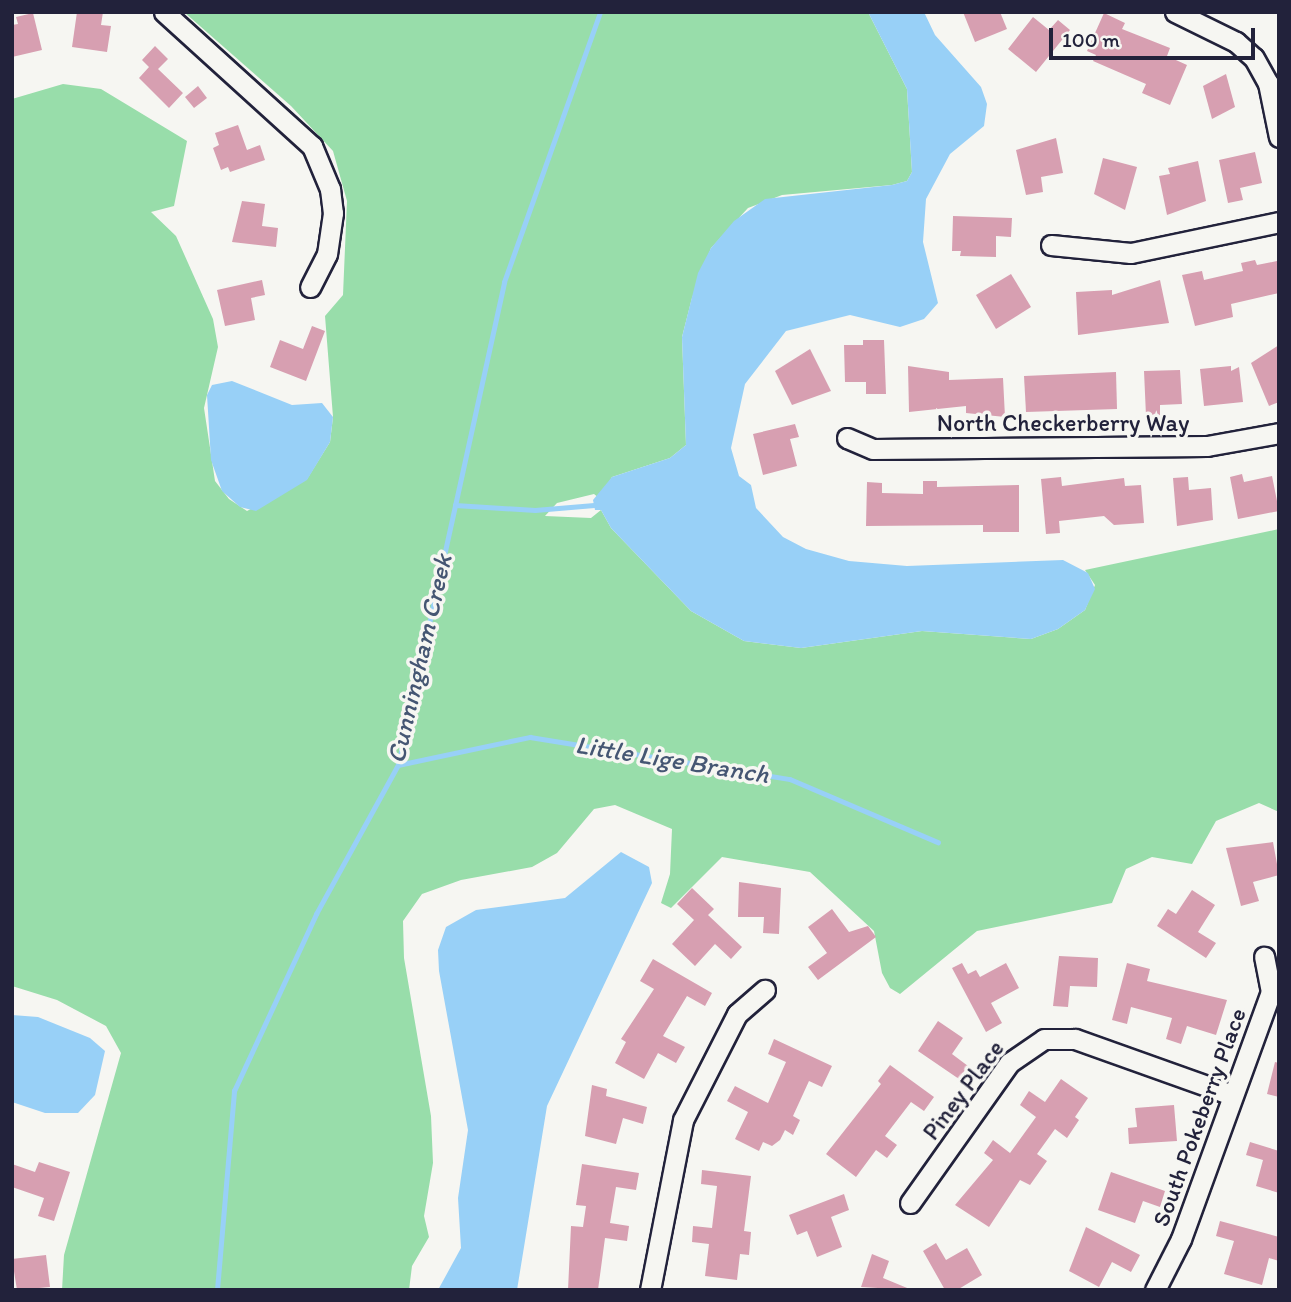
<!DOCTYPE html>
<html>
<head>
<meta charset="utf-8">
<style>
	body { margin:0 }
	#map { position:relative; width:1291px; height:1302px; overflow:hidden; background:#f6f6f2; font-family:Itim,sans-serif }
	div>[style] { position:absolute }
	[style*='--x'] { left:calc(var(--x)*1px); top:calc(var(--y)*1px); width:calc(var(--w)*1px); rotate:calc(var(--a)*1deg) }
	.green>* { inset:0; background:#98ddaa }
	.water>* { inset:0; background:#98d0f7 }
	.stream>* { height:4.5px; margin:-2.25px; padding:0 2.25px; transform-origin:2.25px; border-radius:2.25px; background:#98d0f7 }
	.building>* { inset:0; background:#d79fb1 }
	.roads { filter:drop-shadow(2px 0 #22223b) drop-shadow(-2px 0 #22223b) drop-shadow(0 2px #22223b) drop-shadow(0 -2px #22223b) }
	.minor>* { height:19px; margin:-9.5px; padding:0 9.5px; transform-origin:9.5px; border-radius:9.5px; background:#f6f6f2 }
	span { translate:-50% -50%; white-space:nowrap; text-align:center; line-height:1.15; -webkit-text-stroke:7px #f6f6f2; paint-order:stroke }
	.street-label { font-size:24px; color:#22223b }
	.water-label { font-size:26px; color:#455673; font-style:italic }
	.frame { position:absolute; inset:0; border:14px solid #22223b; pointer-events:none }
	.scale { position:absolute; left:1049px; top:28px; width:206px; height:32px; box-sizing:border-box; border:4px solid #22223b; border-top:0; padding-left:9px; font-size:21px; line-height:24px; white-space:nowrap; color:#22223b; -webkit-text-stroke:5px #f6f6f2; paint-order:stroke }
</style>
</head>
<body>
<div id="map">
	<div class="green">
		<i style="clip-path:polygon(184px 12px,868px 12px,907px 89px,912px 172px,907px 181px,892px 185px,782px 195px,748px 208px,711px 248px,692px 298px,682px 337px,686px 445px,670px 458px,612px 477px,599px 498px,594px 494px,557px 503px,545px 516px,591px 518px,601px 510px,611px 528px,691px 611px,744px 641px,801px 648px,922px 631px,1031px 639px,1058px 629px,1085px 610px,1095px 585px,1085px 570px,1279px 529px,1279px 812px,1259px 803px,1216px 821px,1192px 864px,1152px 857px,1126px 869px,1112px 903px,977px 931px,900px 994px,890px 988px,882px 973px,874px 931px,810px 872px,722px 857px,671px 908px,661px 903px,670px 874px,672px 829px,615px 805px,594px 809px,557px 853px,532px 867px,461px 880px,422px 894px,403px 921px,404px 958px,431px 1116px,433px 1163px,424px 1216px,429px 1237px,412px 1266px,409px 1290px,62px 1290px,64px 1255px,121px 1053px,106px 1026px,57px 1000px,12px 986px,12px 99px,63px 84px,101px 89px,187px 141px,174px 206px,151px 212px,176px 236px,213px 319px,218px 347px,204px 408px,215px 481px,229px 499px,247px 511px,307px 479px,330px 442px,333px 417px,325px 316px,343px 295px,347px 201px,333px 151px,291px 106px)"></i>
	</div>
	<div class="water">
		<i style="clip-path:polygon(868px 12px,924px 12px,935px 35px,981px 87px,987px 104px,984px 126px,950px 154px,926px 199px,923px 242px,938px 303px,924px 319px,900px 327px,850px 315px,786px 331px,745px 384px,731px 448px,739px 476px,751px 485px,756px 508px,783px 537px,806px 549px,849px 561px,907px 566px,1063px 560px,1088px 573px,1095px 589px,1085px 610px,1058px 629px,1031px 639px,922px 631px,801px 648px,744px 641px,691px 611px,611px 528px,601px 510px,595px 510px,593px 500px,612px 477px,670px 458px,686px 445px,682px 337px,698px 273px,711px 248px,734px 221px,765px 199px,892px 185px,907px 181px,912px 172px,907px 89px)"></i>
		<i style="clip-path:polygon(232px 381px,292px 405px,322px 403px,333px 417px,330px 442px,307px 480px,256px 511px,240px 507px,222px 491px,211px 460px,207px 395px,212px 385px)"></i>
		<i style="clip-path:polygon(621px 852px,649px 867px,652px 883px,547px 1106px,517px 1290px,438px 1290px,461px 1248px,458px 1198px,468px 1130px,439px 971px,438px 950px,446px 927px,476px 910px,565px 898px)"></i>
		<i style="clip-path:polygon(12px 1015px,38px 1017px,90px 1038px,105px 1051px,95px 1095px,78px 1113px,45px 1113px,12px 1102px)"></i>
	</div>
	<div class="stream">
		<i style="--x:455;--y:505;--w:80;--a:3.6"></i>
		<i style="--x:535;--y:510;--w:59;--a:-4.8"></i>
		<i style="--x:398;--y:765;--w:135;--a:-12"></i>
		<i style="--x:530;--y:737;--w:263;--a:9.2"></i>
		<i style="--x:790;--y:779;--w:161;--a:23.1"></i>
		<i style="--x:217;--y:1290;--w:200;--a:-85.1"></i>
		<i style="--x:234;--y:1091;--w:195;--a:-65.1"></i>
		<i style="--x:316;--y:914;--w:170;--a:-61.2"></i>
		<i style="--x:398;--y:765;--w:494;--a:-77.6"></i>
		<i style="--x:504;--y:282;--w:287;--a:-70.4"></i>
	</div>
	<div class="building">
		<i style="clip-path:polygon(77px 12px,103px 12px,101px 25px,111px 26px,107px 52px,72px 47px)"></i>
		<i style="clip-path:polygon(963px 12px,1000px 12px,1007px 29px,975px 42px)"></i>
		<i style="clip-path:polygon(33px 13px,42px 50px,12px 57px,12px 25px,18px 24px,16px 17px)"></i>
		<i style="clip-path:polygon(1104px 13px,1125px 23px,1122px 29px,1170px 48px,1167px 56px,1187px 65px,1170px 105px,1142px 93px,1146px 84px,1093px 61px,1096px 55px,1087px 51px)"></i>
		<i style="clip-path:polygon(1033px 17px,1049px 30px,1058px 20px,1070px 30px,1036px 72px,1008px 49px)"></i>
		<i style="clip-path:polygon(155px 46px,168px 59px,158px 69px,183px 93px,169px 108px,139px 78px,149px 67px,142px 60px)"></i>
		<i style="clip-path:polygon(1226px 74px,1235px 107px,1212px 119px,1203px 86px)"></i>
		<i style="clip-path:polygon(198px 86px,207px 98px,194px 108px,185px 97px)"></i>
		<i style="clip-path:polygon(238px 125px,247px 150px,260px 145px,265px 160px,230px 172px,228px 167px,221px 170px,213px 148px,219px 145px,215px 133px)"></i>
		<i style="clip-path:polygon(1056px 138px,1063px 173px,1041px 177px,1043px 192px,1026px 195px,1016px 150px)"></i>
		<i style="clip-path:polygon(1255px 152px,1262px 183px,1240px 188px,1243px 200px,1228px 203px,1219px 160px)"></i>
		<i style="clip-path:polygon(1103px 158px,1137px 167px,1125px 210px,1094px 194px)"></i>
		<i style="clip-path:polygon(1198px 161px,1206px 201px,1167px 215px,1159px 176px,1170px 174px,1168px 168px)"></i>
		<i style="clip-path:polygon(242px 201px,265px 204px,262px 226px,278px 228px,276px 247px,232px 242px)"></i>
		<i style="clip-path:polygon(953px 216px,1012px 218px,1011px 237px,996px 236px,996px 257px,960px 256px,961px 251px,952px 251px)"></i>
		<i style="clip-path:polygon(1255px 260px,1257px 265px,1277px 261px,1279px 293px,1231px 304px,1233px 317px,1195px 326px,1182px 275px,1202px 271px,1204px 280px,1243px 271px,1241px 263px)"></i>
		<i style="clip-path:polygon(1011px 274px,1031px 307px,996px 329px,976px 295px)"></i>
		<i style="clip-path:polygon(262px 280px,265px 295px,251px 298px,255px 320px,225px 326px,217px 290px)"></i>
		<i style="clip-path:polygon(1160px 280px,1169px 323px,1078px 335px,1076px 292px,1112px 290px,1112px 295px)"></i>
		<i style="clip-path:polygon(312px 326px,325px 331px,306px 381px,270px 367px,280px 340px,303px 349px)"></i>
		<i style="clip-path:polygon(863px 340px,884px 340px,886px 394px,866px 394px,866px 382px,845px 382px,844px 345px,863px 345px)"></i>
		<i style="clip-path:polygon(1279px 345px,1279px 402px,1269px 406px,1251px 363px)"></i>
		<i style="clip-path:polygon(810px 349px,831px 391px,792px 405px,775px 371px)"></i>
		<i style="clip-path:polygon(908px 366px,949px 372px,949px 380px,1003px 378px,1005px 417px,966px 413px,966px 406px,909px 412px)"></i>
		<i style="clip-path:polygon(1231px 366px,1231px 371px,1239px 367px,1243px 402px,1204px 406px,1200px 369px)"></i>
		<i style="clip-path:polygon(1180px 370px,1182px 404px,1160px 405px,1160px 416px,1146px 416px,1144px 371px)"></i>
		<i style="clip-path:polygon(1116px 372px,1117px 409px,1026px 412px,1024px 376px)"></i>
		<i style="clip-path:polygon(795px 424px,799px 437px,790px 439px,797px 466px,763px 475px,753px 434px)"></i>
		<i style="clip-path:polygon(1242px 474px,1244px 482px,1272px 476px,1279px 511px,1238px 519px,1230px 477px)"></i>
		<i style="clip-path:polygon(1061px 477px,1062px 486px,1124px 478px,1125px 486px,1141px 485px,1144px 523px,1114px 525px,1104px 516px,1059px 521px,1060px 533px,1046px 534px,1041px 479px)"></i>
		<i style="clip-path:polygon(1188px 477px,1189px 490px,1211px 488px,1213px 520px,1177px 526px,1173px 478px)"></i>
		<i style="clip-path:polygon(923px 481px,937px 481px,937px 487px,1019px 485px,1019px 532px,983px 532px,983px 525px,866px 526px,867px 482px,882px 483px,882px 493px,923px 494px)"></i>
		<i style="clip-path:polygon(1273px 842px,1279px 875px,1253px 882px,1259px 901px,1241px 906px,1226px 848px)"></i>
		<i style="clip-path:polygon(739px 882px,781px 888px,779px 934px,763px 933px,764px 917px,738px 917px)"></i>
		<i style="clip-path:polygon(692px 888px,714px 909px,708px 915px,742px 947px,731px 959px,715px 944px,695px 966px,672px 944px,694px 920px,677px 904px)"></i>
		<i style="clip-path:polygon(1192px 890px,1215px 905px,1198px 932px,1216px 943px,1206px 958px,1157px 926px,1168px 909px,1176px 914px)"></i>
		<i style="clip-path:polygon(832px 909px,849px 932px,868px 926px,876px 937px,818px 980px,808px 967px,827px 953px,808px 927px)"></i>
		<i style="clip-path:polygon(1059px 956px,1098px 958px,1097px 987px,1070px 986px,1068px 1007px,1053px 1006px)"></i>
		<i style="clip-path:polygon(653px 959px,712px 993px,705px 1006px,687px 996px,663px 1036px,685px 1047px,676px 1063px,658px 1053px,644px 1079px,615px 1063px,626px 1042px,621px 1039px,654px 989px,640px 981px)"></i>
		<i style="clip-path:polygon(962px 963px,968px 974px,976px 970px,980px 977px,1006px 963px,1019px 988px,991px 1003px,1002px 1023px,986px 1032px,952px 968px)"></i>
		<i style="clip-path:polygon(1127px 963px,1150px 969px,1147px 981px,1227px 1000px,1216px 1035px,1187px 1026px,1181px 1044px,1166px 1039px,1172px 1018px,1131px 1007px,1127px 1024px,1112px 1020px)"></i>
		<i style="clip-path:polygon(938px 1021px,963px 1038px,952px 1054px,968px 1066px,959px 1079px,918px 1051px)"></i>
		<i style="clip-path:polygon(774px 1039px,832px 1066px,822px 1087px,809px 1081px,793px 1116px,800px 1120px,793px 1135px,785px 1130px,780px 1140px,772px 1146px,763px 1142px,759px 1151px,735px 1139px,748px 1112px,727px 1101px,735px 1086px,768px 1103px,786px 1062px,768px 1054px)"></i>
		<i style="clip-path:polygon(1275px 1062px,1279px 1063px,1279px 1097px,1267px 1094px)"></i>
		<i style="clip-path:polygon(890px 1065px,934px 1097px,924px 1111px,911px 1102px,885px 1136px,897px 1145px,887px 1158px,876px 1150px,856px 1177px,826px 1154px,881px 1084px,878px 1081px)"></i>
		<i style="clip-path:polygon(1061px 1079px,1088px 1098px,1075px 1117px,1079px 1120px,1067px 1138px,1055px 1129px,1037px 1154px,1047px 1161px,1030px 1185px,1020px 1180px,989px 1227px,955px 1205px,993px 1160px,984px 1153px,993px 1140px,1010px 1153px,1036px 1117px,1020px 1105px,1029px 1091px,1045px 1102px)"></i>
		<i style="clip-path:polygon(592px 1085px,607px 1089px,606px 1096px,647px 1107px,643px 1124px,623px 1118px,616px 1144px,585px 1136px)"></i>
		<i style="clip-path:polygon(1174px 1105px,1177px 1141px,1129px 1144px,1128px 1128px,1137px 1127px,1135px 1108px)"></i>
		<i style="clip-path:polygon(1250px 1142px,1279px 1151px,1279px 1193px,1256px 1186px,1263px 1160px,1246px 1155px)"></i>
		<i style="clip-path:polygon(39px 1162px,70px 1172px,54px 1221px,38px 1216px,44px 1198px,12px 1187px,12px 1164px,35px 1172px)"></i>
		<i style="clip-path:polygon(582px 1164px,639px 1173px,636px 1190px,616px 1187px,610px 1223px,629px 1226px,627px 1241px,605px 1238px,598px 1290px,568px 1290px,571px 1226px,583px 1227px,586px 1206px,576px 1205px)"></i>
		<i style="clip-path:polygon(702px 1170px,751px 1176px,744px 1231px,751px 1232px,749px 1255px,740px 1254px,737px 1280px,705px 1276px,709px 1244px,692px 1242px,693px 1226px,712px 1228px,717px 1186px,701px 1184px)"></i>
		<i style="clip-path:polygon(1111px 1172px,1165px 1191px,1160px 1207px,1143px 1201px,1135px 1223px,1098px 1210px)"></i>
		<i style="clip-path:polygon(844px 1194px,849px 1210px,831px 1217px,842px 1247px,817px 1257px,807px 1231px,797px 1235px,789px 1215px)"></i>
		<i style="clip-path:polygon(1220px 1221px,1279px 1237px,1279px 1261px,1269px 1258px,1262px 1285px,1224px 1274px,1234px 1241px,1216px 1236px)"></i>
		<i style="clip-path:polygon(1086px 1227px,1140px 1255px,1131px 1272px,1112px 1262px,1099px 1287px,1069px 1271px)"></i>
		<i style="clip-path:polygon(936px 1243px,946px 1260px,967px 1248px,982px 1275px,957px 1290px,945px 1290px,923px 1251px)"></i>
		<i style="clip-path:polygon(872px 1254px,889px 1261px,883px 1278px,912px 1290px,861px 1287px)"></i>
		<i style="clip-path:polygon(46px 1255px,50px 1287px,17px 1290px,12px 1259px)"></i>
	</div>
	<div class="roads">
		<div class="minor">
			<i style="--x:164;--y:12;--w:200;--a:42.2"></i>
			<i style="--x:312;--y:146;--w:47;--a:67.3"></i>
			<i style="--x:330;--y:189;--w:24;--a:83"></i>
			<i style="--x:333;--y:213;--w:41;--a:98.3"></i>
			<i style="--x:327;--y:254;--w:37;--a:117"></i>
			<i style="--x:1175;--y:12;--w:68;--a:26.2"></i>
			<i style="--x:1236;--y:42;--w:24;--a:42"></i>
			<i style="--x:1254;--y:58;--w:29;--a:61"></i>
			<i style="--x:1268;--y:83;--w:55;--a:78.5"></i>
			<i style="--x:1051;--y:245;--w:80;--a:5.7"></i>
			<i style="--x:1131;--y:253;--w:151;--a:-11.8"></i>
			<i style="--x:847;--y:438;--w:28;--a:23"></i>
			<i style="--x:873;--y:449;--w:334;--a:-0.5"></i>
			<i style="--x:1207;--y:446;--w:73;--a:-10.2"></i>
			<i style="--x:910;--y:1203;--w:171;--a:-54.7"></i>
			<i style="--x:1009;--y:1063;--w:42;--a:-34.4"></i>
			<i style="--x:1044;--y:1039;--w:31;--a:0"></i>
			<i style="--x:1075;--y:1039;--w:167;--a:19.6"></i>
			<i style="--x:650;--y:1290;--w:173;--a:-79"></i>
			<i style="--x:683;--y:1120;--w:119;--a:-63"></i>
			<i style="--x:737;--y:1014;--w:37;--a:-41"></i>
			<i style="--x:1155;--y:1290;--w:57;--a:-63"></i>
			<i style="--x:1181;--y:1239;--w:263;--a:-70"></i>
			<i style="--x:1271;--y:992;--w:36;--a:-101"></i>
		</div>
	</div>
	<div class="street-label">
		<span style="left:1063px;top:423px">North Checkerberry Way</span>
		<span style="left:963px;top:1090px;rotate:-53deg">Piney Place</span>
		<span style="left:1199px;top:1117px;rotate:-70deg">South Pokeberry Place</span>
	</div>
	<div class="water-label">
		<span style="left:420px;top:659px;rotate:-77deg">Cunningham Creek</span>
		<span style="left:672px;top:760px;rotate:9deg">Little Lige Branch</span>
	</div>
	<div class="frame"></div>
	<div class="scale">100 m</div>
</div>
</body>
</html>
